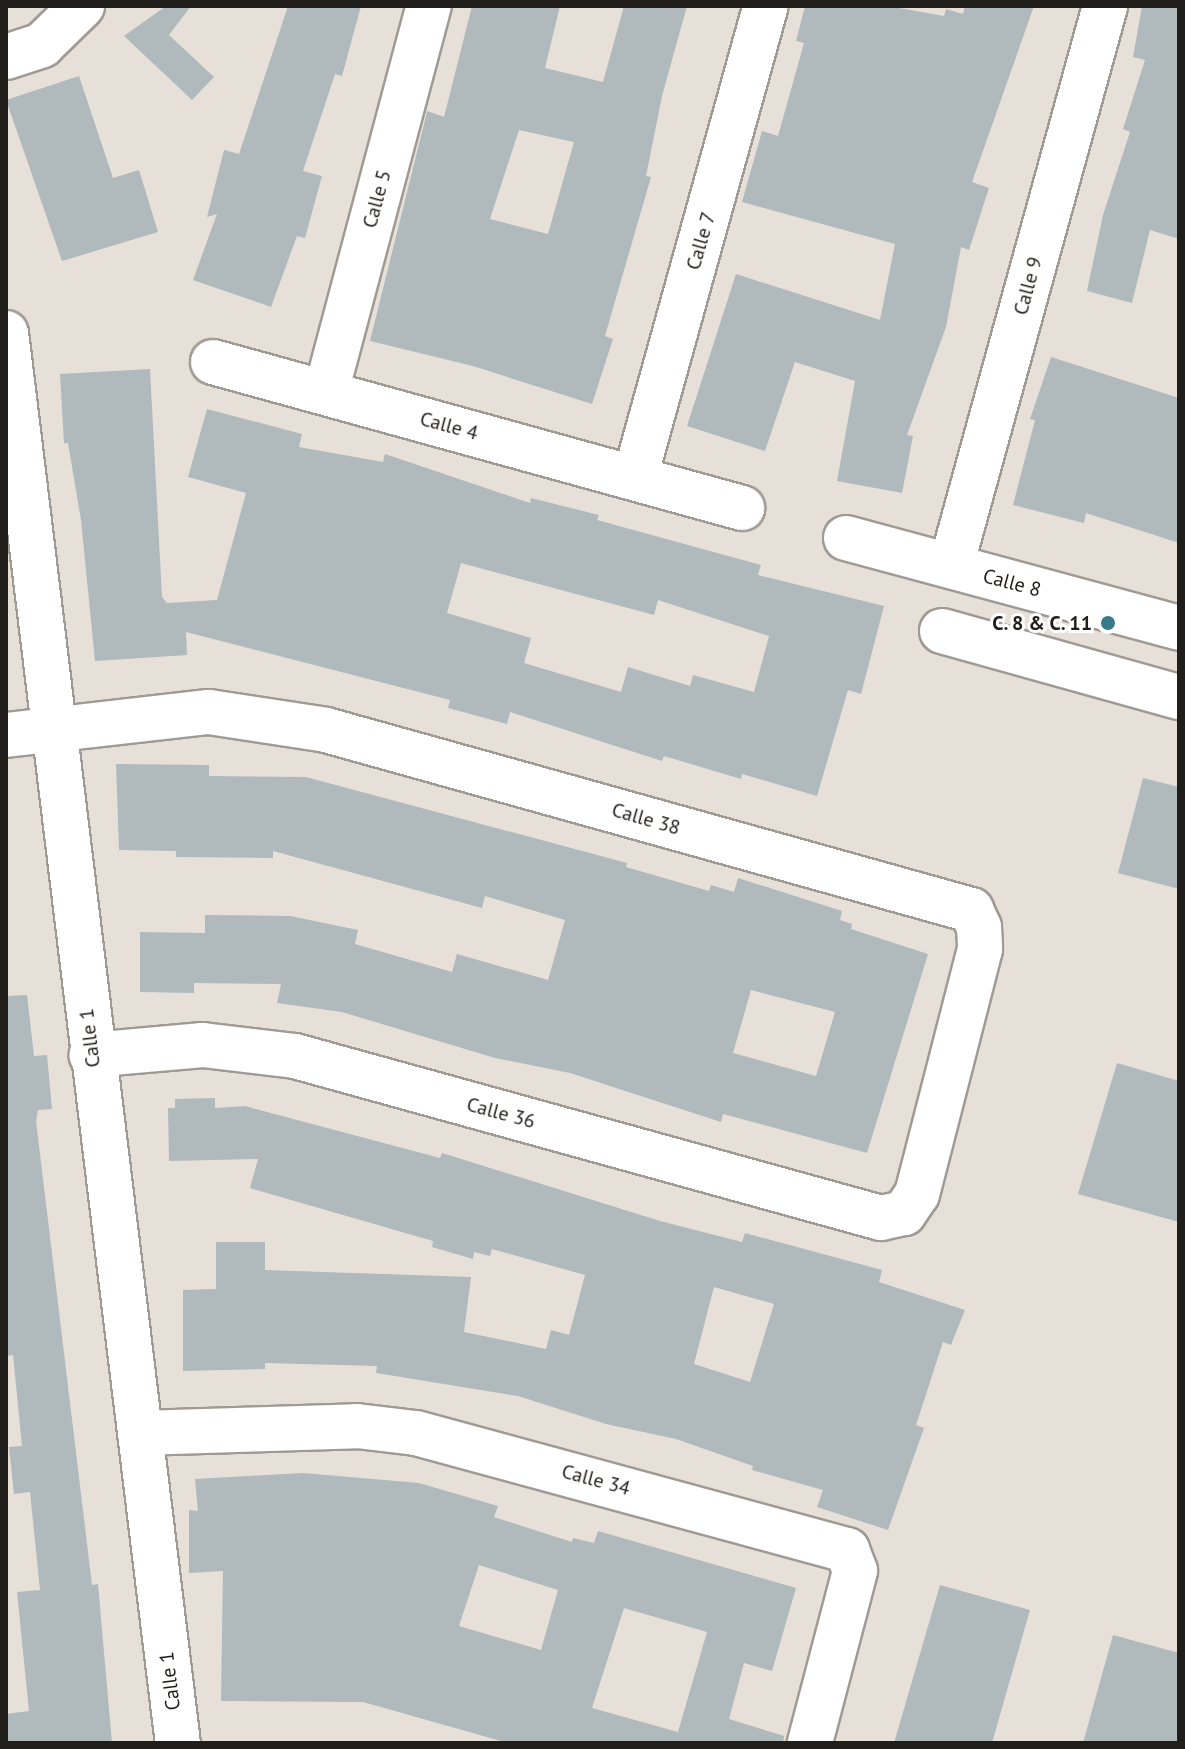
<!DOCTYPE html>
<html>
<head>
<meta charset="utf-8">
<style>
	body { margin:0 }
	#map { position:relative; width:1185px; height:1749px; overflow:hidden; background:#e6e0d9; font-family:"PT Sans",sans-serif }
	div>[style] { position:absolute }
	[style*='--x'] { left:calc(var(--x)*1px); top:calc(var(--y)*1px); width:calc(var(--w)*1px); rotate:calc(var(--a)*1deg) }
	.building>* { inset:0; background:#b0b9bc }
	.roads { filter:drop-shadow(2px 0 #a09a94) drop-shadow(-2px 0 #a09a94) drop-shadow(0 2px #a09a94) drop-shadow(0 -2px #a09a94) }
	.minor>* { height:44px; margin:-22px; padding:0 22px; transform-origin:22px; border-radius:22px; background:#fff }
	.dots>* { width:22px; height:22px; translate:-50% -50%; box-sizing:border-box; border:4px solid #fff; border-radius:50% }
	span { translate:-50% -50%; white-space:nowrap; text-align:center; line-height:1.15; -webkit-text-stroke:6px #fff; paint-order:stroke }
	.street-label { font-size:20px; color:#201e1b }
	.poi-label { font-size:20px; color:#201e1b; font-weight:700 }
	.right { translate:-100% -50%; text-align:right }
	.frame { position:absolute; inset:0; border:8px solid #201e1b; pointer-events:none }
</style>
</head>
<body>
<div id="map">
	<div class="building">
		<i style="clip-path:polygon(166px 6px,191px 6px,169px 35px,214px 77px,192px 100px,124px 36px)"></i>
		<i style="clip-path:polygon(288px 6px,361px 6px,342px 76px,335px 74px,303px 171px,322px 176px,305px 238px,297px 236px,271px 307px,193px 280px,217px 214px,207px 217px,224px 150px,239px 154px)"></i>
		<i style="clip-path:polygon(evenodd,472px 6px,560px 6px,545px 68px,603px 82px,624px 6px,687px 6px,662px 96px,646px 176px,651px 177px,605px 336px,613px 339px,592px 404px,473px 366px,370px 341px,426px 116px,427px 111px,444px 117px,472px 6px,519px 130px,574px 142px,548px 234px,490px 219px,519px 130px)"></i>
		<i style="clip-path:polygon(805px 6px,888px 6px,944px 16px,946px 9px,963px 14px,965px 6px,1034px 6px,972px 182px,989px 188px,969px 250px,961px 247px,946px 327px,907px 435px,913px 436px,902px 493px,837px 481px,855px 381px,795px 362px,765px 451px,687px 426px,736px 274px,880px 320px,895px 244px,742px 202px,762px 131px,778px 136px,804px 43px,796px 41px)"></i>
		<i style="clip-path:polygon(1142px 6px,1179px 6px,1179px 239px,1150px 230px,1132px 303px,1087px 291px,1103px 215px,1130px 132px,1123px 129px,1145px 60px,1133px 57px)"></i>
		<i style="clip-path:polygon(79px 76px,113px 178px,139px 170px,158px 232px,62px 261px,6px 100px)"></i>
		<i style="clip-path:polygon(1051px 357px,1179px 398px,1179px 543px,1086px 513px,1084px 523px,1013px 505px,1035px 420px,1030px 419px)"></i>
		<i style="clip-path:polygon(evenodd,150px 369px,162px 597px,167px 603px,217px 600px,246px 493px,188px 477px,207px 409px,302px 434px,299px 447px,383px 462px,385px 454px,530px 503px,531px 498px,599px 515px,597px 520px,761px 565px,758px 575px,884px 606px,861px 694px,848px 690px,817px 796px,742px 774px,741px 779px,664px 756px,662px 761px,510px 712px,507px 724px,448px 708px,450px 700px,186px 632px,187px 655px,95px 661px,81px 520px,68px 443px,64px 443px,60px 374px,150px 369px,461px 563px,654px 615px,658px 600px,769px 636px,754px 692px,693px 675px,690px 686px,628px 667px,621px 692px,524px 663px,531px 638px,447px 613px,461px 563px)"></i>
		<i style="clip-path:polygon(evenodd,116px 764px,209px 765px,209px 776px,306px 777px,627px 863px,626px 867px,709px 891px,711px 885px,734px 892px,738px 878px,842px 911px,840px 920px,852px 924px,851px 929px,928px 954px,867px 1153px,723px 1114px,721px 1122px,570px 1073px,495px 1058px,342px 1012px,277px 1003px,281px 984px,194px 983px,194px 993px,140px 992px,140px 932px,205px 933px,205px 915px,290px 916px,358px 930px,355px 944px,452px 972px,457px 954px,548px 980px,565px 920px,485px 896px,482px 908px,273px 851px,273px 858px,176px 857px,176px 851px,119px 850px,116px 764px,751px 990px,835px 1012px,816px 1076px,733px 1053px,751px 990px)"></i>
		<i style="clip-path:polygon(1143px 778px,1179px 787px,1179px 889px,1118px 873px)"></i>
		<i style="clip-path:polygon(27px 995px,34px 1056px,47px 1055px,52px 1109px,38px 1110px,36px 1121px,92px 1585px,98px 1584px,112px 1743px,6px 1743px,6px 1714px,29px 1711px,17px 1592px,40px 1590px,30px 1492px,14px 1494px,9px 1447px,22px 1446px,13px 1355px,6px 1356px,6px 996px)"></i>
		<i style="clip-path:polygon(1117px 1063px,1179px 1081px,1179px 1222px,1078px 1194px)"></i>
		<i style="clip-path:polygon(evenodd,215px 1098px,215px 1108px,245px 1106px,440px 1158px,442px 1153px,660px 1221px,742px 1242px,745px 1233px,882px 1270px,879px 1282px,965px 1310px,951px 1345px,943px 1342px,916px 1425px,924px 1428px,888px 1530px,817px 1507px,823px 1490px,752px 1470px,753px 1466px,676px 1439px,606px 1424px,518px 1396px,376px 1373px,377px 1366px,265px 1363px,265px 1369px,183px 1371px,183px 1290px,216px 1289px,216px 1242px,265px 1242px,265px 1270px,471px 1277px,464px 1332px,546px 1349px,551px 1330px,569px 1335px,585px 1275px,492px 1249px,490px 1256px,474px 1252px,473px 1259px,432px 1247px,433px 1241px,250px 1188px,258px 1159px,169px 1161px,168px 1108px,175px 1108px,175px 1099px,215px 1098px,714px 1287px,774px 1304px,750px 1382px,694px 1364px,714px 1287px)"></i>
		<i style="clip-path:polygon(evenodd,303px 1473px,419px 1483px,498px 1506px,494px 1517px,572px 1542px,573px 1538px,594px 1543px,598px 1531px,796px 1588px,772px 1671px,744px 1663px,729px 1719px,784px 1736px,783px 1743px,508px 1743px,363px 1702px,221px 1701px,223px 1571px,189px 1573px,189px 1510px,198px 1511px,195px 1479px,303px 1473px,479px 1565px,558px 1590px,541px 1650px,459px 1626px,479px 1565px,303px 1473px,624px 1608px,707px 1632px,678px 1732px,592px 1708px,624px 1608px)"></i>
		<i style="clip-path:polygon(940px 1585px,1030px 1610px,992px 1743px,894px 1743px)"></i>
		<i style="clip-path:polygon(1113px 1635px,1179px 1653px,1179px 1743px,1083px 1743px)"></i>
	</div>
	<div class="roads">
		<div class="minor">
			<i style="--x:6;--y:57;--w:38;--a:-18"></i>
			<i style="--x:42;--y:45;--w:56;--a:-44.3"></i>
			<i style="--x:6;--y:333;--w:1420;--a:83.05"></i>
			<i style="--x:213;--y:362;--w:549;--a:15.43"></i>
			<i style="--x:326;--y:392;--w:400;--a:-75.1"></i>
			<i style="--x:635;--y:477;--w:489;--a:-74.5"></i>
			<i style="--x:846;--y:538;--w:345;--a:15.1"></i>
			<i style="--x:951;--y:566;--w:581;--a:-74.62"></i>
			<i style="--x:942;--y:631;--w:246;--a:15.6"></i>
			<i style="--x:6;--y:735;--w:204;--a:-6.5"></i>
			<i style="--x:209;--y:712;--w:118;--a:8.7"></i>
			<i style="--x:326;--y:730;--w:670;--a:15.59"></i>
			<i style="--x:971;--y:910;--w:19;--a:65"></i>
			<i style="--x:979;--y:927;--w:22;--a:87"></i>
			<i style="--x:980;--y:949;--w:253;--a:104.4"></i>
			<i style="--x:917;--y:1194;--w:23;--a:124"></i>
			<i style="--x:904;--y:1213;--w:24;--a:168"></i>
			<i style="--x:881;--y:1218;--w:608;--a:-164.55"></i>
			<i style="--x:295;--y:1056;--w:93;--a:-173.2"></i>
			<i style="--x:203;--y:1045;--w:112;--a:174.9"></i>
			<i style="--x:140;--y:1433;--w:217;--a:-1.8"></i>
			<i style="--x:357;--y:1426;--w:59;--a:6.8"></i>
			<i style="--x:416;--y:1433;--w:447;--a:15.2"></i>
			<i style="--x:847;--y:1550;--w:22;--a:69"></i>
			<i style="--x:855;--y:1571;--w:178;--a:104.7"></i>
		</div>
	</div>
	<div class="dots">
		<i style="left:1108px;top:623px;background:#377a8a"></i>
	</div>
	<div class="street-label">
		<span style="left:377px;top:199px;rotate:-75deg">Calle 5</span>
		<span style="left:701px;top:241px;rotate:-74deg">Calle 7</span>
		<span style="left:1028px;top:286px;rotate:-75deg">Calle 9</span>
		<span style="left:449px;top:426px;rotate:15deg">Calle 4</span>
		<span style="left:1012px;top:583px;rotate:15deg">Calle 8</span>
		<span style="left:646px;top:819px;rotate:16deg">Calle 38</span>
		<span style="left:90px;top:1038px;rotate:-97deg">Calle 1</span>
		<span style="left:501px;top:1113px;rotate:15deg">Calle 36</span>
		<span style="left:596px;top:1480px;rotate:15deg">Calle 34</span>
		<span style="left:170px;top:1681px;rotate:-97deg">Calle 1</span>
	</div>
	<div class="poi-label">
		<span class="right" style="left:1092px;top:623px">C. 8 &amp; C. 11</span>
	</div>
	<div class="frame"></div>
</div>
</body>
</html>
